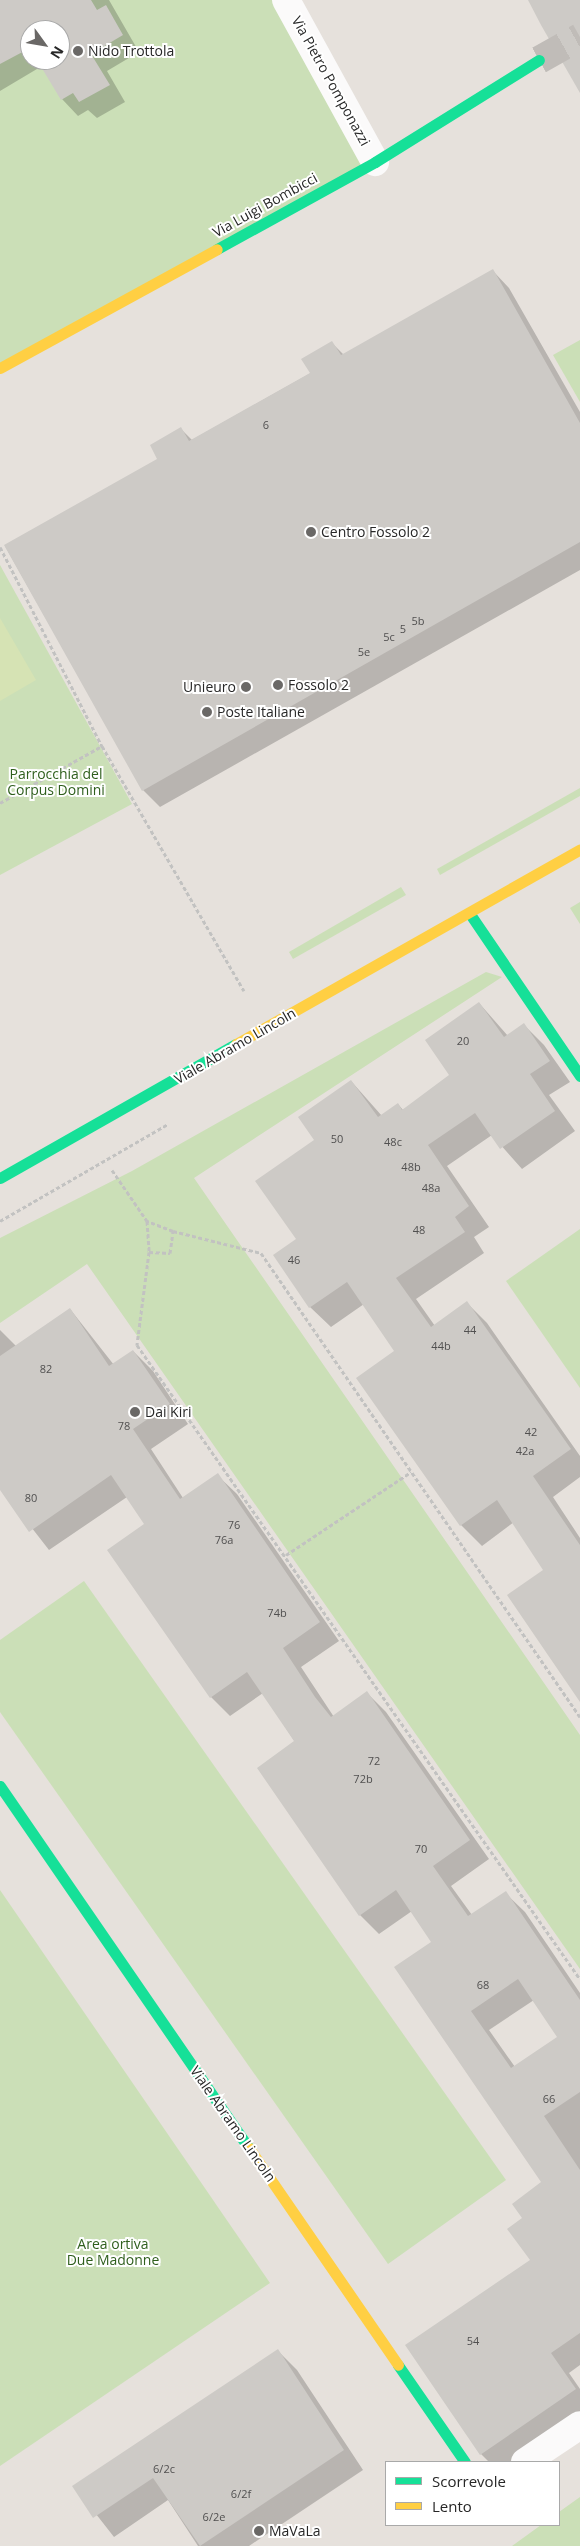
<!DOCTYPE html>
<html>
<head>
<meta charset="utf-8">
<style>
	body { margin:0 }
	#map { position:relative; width:580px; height:2546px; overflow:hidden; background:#e6e1dc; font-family:"Open Sans",sans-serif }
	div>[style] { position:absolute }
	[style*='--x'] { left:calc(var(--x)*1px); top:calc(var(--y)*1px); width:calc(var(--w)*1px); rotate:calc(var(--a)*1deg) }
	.green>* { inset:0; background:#cbdfb7 }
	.pitch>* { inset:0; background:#d6e3b4 }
	.shadow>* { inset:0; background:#0003 }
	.building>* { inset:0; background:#cdcac6 }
	.secondary-tunnel>* { height:28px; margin-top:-14px; transform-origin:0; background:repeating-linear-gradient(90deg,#c0bcb8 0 28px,transparent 0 42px) }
	.path>* { height:3px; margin-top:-1.5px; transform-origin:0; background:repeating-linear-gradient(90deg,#c2c2c1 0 4px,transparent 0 6.5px) }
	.street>* { height:28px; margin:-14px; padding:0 14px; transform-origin:14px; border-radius:14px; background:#fbfafa }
	.fast>* { height:11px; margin:-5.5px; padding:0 5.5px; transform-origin:5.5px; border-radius:5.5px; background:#16e098 }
	.slow>* { height:11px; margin:-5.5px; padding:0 5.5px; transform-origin:5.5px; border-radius:5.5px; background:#ffcf43 }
	.dots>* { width:14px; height:14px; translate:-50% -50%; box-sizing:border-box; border:2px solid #fff; border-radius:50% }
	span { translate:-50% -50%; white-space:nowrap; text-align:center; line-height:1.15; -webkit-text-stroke:4px #fff; paint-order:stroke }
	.number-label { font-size:11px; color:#515050 }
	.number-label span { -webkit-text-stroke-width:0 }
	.poi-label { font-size:14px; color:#272727 }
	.left { translate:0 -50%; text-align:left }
	.right { translate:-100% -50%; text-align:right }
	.street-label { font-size:14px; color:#272727 }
	.park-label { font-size:14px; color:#2f5f1d }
	.legend { position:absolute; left:385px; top:2461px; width:175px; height:65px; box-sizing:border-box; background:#fff; border:1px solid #a9a9a9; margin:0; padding:6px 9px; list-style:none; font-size:15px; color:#272727 }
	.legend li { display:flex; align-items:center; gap:10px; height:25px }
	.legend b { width:25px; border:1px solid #a9a9a9 }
	.north { position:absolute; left:20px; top:20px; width:50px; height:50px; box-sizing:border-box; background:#fff; border:1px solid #a9a9a9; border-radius:50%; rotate:122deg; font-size:14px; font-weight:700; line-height:20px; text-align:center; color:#272727 }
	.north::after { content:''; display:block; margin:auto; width:18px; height:22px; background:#6a6866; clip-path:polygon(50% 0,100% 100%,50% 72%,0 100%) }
</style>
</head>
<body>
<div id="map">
	<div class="green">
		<i style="clip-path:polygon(evenodd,0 0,286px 0,375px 162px,0 368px,0 0,30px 30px,60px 30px,60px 60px,30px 60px,30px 30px)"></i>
		<i style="clip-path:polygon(580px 340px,580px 402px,553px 355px)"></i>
		<i style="clip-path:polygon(0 565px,132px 804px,0 875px)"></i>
		<i style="clip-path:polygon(580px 788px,580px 796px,440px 875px,437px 869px)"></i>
		<i style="clip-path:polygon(401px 887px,406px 895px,293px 959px,289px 952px)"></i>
		<i style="clip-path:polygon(580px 902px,580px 924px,570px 908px)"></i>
		<i style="clip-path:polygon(486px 972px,502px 977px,194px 1178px,580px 1735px,580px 1969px,87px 1264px,0 1323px,0 1238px,132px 1171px)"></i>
		<i style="clip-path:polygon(580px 1229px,580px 1388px,506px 1281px)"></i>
		<i style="clip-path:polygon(84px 1581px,506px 2180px,388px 2264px,0 1712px,0 1640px)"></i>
		<i style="clip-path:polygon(0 1890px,270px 2283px,0 2466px)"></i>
		<i style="clip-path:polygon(580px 2497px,580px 2546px,512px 2546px,541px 2525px,559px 2525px,559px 2512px)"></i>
	</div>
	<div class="pitch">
		<i style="clip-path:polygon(0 618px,36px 680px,0 701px)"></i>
	</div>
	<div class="shadow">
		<i style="clip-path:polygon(evenodd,0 0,109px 0,139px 52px,107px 71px,125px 102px,97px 118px,88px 110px,78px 116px,62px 99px,42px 66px,0 91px,0 0,30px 30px,60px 30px,60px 60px,30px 60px,30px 30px)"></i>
		<i style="clip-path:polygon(493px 271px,509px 288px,580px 412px,580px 570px,160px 807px,143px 790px,5px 546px,159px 459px,181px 429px,192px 440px,311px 373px,332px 343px,344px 355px)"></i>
		<i style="clip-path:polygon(479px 1003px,508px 1036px,524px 1025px,544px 1045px,570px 1082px,549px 1095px,575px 1131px,522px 1169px,492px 1135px,447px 1166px,489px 1227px,474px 1237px,484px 1253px,416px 1299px,435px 1326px,467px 1303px,487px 1323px,580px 1456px,580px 1477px,553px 1497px,580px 1538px,580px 1700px,545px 1570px,514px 1522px,482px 1546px,461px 1525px,358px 1379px,396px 1351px,364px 1304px,331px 1327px,310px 1307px,298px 1239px,316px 1140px,351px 1081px,382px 1116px,398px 1104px,403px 1110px,451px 1076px)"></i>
		<i style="clip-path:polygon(evenodd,70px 1309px,114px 1365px,133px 1351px,153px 1371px,188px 1424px,151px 1449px,183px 1498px,217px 1475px,237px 1494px,339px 1641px,301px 1667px,334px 1717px,367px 1693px,386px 1712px,489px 1859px,451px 1886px,472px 1915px,505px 1893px,525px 1912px,580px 1993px,580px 2365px,569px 2373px,580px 2389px,580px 2419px,516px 2462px,489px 2462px,481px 2454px,531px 2260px,524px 2218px,542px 2182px,433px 1942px,412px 1911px,379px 1934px,360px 1915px,295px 1742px,263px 1693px,230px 1716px,211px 1697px,146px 1525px,127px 1497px,49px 1550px,0 1487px,0 1330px,16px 1346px,70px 1309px,534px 2000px,559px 2037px,515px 2067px,489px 2030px,534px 2000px)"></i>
		<i style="clip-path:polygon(278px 2351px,297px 2370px,363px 2470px,249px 2546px,198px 2546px,168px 2500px,114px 2537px,74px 2486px)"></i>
	</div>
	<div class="building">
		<i style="clip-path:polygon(0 0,91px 0,97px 10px,106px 5px,123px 35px,91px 54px,110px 85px,79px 102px,73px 93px,61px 100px,37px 60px,60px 60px,60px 30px,30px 30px,30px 48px,0 64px)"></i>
		<i style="clip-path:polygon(528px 0,580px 0,580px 93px,541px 25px)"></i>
		<i style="clip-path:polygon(493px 269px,580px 423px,580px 542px,142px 791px,4px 545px,157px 459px,150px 445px,181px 427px,189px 441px,310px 373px,301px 359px,332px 341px,341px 355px)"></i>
		<i style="clip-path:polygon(479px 1002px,504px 1037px,524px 1023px,550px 1061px,530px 1074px,555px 1111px,500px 1149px,475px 1113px,428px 1145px,469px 1206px,455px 1217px,465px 1232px,396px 1278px,431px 1327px,467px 1301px,571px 1449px,533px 1476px,580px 1545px,580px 1702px,507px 1595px,543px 1570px,497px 1500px,460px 1526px,356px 1378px,394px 1351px,347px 1282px,309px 1308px,273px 1255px,296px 1239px,255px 1181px,314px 1140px,298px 1117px,351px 1080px,378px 1117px,398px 1103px,402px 1110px,449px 1075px,425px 1040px)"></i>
		<i style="clip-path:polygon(evenodd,70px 1308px,109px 1366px,133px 1350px,170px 1404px,133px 1429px,180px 1499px,218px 1473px,320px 1622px,283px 1648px,315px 1697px,331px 1717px,367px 1691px,470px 1840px,433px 1866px,468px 1916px,506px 1891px,580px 2000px,580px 2092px,544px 2116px,580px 2170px,580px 2333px,551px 2353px,576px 2389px,480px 2455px,405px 2345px,530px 2260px,507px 2229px,522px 2218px,512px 2204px,541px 2182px,394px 1967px,431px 1942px,396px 1890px,359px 1916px,257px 1768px,294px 1741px,247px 1672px,210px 1698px,107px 1550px,144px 1524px,111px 1475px,29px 1532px,0 1490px,0 1356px,70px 1308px,518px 1979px,557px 2037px,511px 2068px,471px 2011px,518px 1979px)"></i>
		<i style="clip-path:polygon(278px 2349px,344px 2450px,200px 2546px,153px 2478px,93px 2518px,72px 2486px)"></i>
	</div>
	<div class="secondary-tunnel">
		<i style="--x:539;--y:60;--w:47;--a:-29.3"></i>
	</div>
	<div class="path">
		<i style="--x:0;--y:547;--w:224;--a:62.9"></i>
		<i style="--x:102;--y:746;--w:283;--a:59.9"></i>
		<i style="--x:0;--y:803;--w:117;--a:-29.2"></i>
		<i style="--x:112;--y:1170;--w:62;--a:55.5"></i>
		<i style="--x:147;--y:1221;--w:31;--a:86"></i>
		<i style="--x:149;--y:1252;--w:21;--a:3"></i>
		<i style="--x:170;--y:1253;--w:22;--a:-82"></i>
		<i style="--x:173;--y:1231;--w:28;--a:-159"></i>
		<i style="--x:0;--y:1221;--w:194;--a:-30"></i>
		<i style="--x:173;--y:1231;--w:91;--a:14"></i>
		<i style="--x:261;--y:1253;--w:563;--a:55.49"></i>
		<i style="--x:149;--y:1252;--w:94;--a:97.4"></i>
		<i style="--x:137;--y:1345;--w:773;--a:55.06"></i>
		<i style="--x:286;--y:1555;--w:150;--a:-33.6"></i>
	</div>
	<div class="street">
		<i style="--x:286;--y:0;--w:185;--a:61.2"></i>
		<i style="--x:525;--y:2462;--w:66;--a:-33.9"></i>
	</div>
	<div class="fast">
		<i style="--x:217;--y:249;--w:180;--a:-28.8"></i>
		<i style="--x:375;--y:162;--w:193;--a:-31.9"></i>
		<i style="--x:470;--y:914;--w:196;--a:55.8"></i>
		<i style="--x:0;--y:1178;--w:271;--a:-29.6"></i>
		<i style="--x:0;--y:1786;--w:439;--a:55.5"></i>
		<i style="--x:398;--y:2365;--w:118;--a:55.4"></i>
	</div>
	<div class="slow">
		<i style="--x:0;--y:368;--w:247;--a:-28.7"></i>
		<i style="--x:236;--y:1044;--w:395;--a:-29.5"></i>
		<i style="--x:249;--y:2148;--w:263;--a:55.5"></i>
	</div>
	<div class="dots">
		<i style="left:78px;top:51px;background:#6a6866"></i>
		<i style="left:311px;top:532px;background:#6a6866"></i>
		<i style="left:278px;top:685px;background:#6a6866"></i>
		<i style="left:246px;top:687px;background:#6a6866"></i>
		<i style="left:207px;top:712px;background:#6a6866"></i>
		<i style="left:135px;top:1412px;background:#6a6866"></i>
		<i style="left:259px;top:2531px;background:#6a6866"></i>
	</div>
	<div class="number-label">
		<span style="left:266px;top:425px">6</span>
		<span style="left:418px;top:621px">5b</span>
		<span style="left:403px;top:629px">5</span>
		<span style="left:389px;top:637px">5c</span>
		<span style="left:364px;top:652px">5e</span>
		<span style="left:463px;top:1041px">20</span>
		<span style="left:337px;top:1139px">50</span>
		<span style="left:393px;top:1142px">48c</span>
		<span style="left:411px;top:1167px">48b</span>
		<span style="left:431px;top:1188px">48a</span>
		<span style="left:419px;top:1230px">48</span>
		<span style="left:294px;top:1260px">46</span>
		<span style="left:470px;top:1330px">44</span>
		<span style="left:441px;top:1346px">44b</span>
		<span style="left:46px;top:1369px">82</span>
		<span style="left:124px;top:1426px">78</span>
		<span style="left:531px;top:1432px">42</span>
		<span style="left:525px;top:1451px">42a</span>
		<span style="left:31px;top:1498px">80</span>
		<span style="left:234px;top:1525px">76</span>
		<span style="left:224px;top:1540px">76a</span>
		<span style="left:277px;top:1613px">74b</span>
		<span style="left:374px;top:1761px">72</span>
		<span style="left:363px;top:1779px">72b</span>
		<span style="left:421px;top:1849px">70</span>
		<span style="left:483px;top:1985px">68</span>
		<span style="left:549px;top:2099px">66</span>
		<span style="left:473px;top:2341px">54</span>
		<span style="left:164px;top:2469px">6/2c</span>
		<span style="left:241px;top:2494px">6/2f</span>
		<span style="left:214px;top:2517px">6/2e</span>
	</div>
	<div class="poi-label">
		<span class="left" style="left:88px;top:51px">Nido Trottola</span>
		<span class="left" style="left:321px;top:532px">Centro Fossolo 2</span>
		<span class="left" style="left:288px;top:685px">Fossolo 2</span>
		<span class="right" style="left:236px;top:687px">Unieuro</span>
		<span class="left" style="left:217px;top:712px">Poste Italiane</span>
		<span class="left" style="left:145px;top:1412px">Dai Kiri</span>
		<span class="left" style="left:269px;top:2531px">MaVaLa</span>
	</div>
	<div class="street-label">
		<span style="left:331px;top:81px;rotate:61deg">Via Pietro Pomponazzi</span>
		<span style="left:265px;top:205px;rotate:-29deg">Via Luigi Bombicci</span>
		<span style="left:235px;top:1046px;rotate:-30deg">Viale Abramo Lincoln</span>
		<span style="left:233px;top:2124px;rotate:55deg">Viale Abramo Lincoln</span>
	</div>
	<div class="park-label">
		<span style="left:56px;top:782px">Parrocchia del<br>Corpus Domini</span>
		<span style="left:113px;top:2252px">Area ortiva<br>Due Madonne</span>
	</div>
	<ul class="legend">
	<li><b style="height:6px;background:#16e098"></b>Scorrevole</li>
	<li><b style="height:6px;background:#ffcf43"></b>Lento</li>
	</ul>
	<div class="north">N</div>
</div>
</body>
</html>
